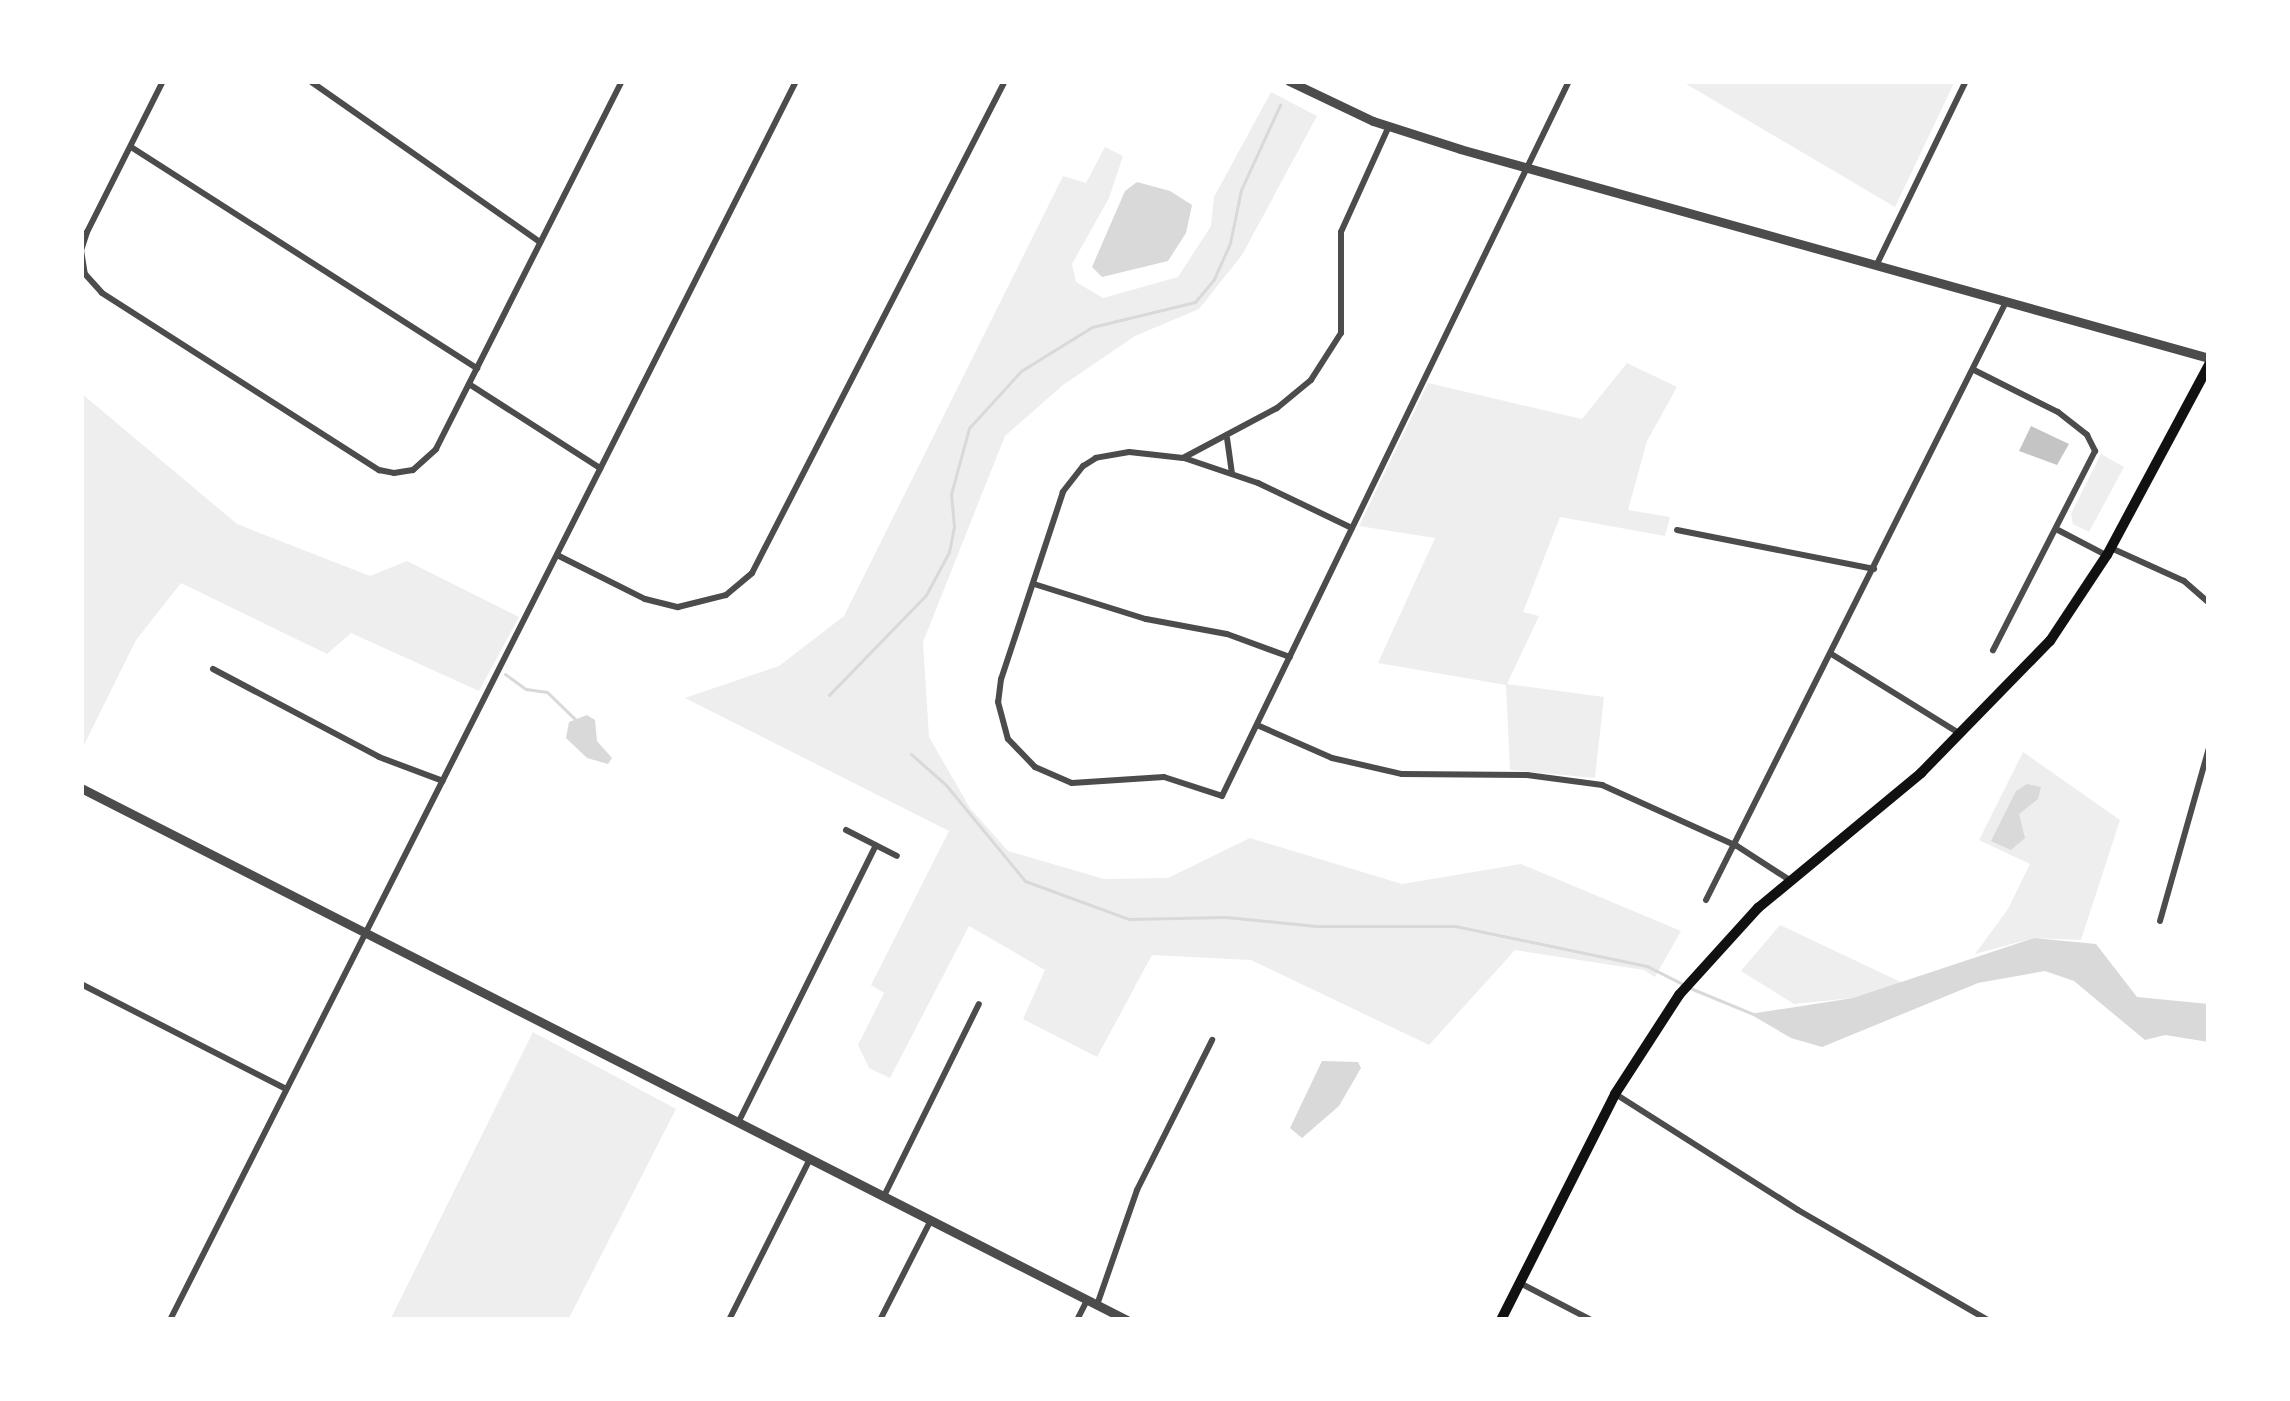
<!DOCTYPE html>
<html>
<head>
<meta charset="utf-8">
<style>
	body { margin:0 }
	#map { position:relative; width:2290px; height:1401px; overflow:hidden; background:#fff; font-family:Mulish,sans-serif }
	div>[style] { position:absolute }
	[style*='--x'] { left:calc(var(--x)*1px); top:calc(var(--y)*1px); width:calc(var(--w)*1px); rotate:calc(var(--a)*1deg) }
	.green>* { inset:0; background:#eee }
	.water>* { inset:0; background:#d9d9d9 }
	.stream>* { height:3px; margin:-1.5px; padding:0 1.5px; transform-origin:1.5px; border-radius:1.5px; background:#d9d9d9 }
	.building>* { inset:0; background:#c4c4c4 }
	.minor>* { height:6px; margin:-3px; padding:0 3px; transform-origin:3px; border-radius:3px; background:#4c4c4c }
	.tertiary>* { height:9px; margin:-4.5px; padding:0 4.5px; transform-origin:4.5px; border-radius:4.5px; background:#4c4c4c }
	.primary>* { height:10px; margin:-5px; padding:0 5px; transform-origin:5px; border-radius:5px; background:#111 }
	span { translate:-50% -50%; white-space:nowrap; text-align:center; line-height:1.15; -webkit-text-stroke:12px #fff; paint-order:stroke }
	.frame { position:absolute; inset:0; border:84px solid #fff; pointer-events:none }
</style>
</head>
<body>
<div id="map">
	<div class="green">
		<i style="clip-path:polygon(1681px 81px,1955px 81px,1895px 207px)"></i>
		<i style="clip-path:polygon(1271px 92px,1317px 116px,1242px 255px,1199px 309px,1135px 336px,1063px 385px,1005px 436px,923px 642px,929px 737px,970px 808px,1008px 851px,1104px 879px,1168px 878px,1250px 838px,1402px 884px,1521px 864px,1681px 931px,1655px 977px,1644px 970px,1515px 950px,1429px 1045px,1251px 960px,1152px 955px,1097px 1057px,1023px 1019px,1045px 970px,969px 926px,890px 1078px,869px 1068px,858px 1045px,884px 993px,871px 985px,949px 831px,685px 698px,779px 666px,844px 616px,1063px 176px,1086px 183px,1105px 147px,1123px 156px,1109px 198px,1072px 264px,1076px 282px,1103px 298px,1178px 277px,1211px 226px,1214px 197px)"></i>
		<i style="clip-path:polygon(1627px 363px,1677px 387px,1647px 441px,1628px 510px,1670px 517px,1665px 536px,1560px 517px,1523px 612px,1539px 616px,1507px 684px,1604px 697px,1595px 778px,1510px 770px,1506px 685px,1378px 663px,1435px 538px,1359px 526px,1428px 383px,1582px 419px)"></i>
		<i style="clip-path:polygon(81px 393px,237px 524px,370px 576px,407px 561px,519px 617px,479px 691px,351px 633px,327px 654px,181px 583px,136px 640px,81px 751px)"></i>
		<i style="clip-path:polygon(2101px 454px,2124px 467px,2089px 532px,2073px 524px,2071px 514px)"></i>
		<i style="clip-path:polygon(2023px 752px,2120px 820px,2081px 940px,2034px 938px,1975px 954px,2008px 909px,2030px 864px,1979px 840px)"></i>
		<i style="clip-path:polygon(1780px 925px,1903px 983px,1853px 998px,1794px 1004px,1741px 971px)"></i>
		<i style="clip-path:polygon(533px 1032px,676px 1109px,568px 1320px,390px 1320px)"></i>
	</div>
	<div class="water">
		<i style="clip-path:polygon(1137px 182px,1170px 191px,1192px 205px,1186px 233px,1168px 261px,1102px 277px,1092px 267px,1125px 191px)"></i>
		<i style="clip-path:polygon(587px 715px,595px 720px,597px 741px,612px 758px,608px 764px,587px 758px,566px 738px,569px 722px)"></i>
		<i style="clip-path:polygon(2027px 784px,2041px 787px,2038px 799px,2019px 814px,2025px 838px,2011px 850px,1991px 841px,2016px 791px)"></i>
		<i style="clip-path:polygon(2034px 938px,2096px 944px,2137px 997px,2209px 1004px,2209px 1042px,2165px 1035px,2145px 1040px,2074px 981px,2045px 971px,1978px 983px,1822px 1047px,1791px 1038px,1750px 1014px,1853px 998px)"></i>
		<i style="clip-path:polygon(1322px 1061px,1358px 1062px,1361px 1068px,1339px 1106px,1302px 1138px,1290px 1128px)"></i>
	</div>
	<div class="stream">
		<i style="--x:505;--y:674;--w:26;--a:36"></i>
		<i style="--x:526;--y:689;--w:21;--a:8"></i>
		<i style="--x:547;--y:692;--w:39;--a:44"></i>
		<i style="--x:829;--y:695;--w:139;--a:-45.9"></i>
		<i style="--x:926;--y:595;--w:49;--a:-61.9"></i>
		<i style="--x:949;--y:552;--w:25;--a:-79"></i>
		<i style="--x:954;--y:527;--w:33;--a:-95"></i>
		<i style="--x:951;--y:494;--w:68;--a:-74.7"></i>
		<i style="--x:969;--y:428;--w:77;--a:-47.6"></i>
		<i style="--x:1021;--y:371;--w:84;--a:-31.8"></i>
		<i style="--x:1092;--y:327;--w:106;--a:-13.6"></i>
		<i style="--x:1195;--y:302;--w:30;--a:-50"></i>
		<i style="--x:1214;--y:279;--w:39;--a:-66"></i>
		<i style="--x:1230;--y:243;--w:54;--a:-78.3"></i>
		<i style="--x:1241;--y:190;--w:94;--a:-65.4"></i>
		<i style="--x:911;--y:754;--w:47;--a:41.5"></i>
		<i style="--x:946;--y:785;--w:124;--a:50.5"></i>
		<i style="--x:1025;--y:881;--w:111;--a:20.1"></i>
		<i style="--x:1129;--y:919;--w:97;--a:-1.2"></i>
		<i style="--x:1226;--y:917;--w:90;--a:5.7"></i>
		<i style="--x:1316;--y:926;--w:139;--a:0"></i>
		<i style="--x:1455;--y:926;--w:196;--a:11.8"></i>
		<i style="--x:1647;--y:966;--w:39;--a:27"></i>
		<i style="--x:1690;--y:988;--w:68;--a:22.4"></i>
	</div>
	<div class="building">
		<i style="clip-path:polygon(2031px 426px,2069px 444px,2057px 465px,2019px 451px)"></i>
	</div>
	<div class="minor">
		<i style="--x:163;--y:81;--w:169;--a:116.7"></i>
		<i style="--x:87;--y:232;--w:19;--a:108"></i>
		<i style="--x:81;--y:250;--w:24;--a:81"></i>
		<i style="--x:85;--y:274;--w:25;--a:48"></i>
		<i style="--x:102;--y:293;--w:329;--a:32.6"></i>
		<i style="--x:379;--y:470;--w:15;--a:11"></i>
		<i style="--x:394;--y:473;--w:19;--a:-9"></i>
		<i style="--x:413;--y:470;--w:31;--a:-42"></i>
		<i style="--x:436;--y:449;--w:412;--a:-63.2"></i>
		<i style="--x:310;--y:81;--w:281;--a:35"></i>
		<i style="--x:1389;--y:126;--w:116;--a:114.4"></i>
		<i style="--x:1341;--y:232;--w:101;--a:90"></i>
		<i style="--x:1341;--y:333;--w:56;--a:122.6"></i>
		<i style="--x:1311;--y:380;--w:44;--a:140.5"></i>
		<i style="--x:1277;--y:408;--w:106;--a:152"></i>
		<i style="--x:1183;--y:458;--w:54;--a:-173.7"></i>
		<i style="--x:1129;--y:452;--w:34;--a:170"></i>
		<i style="--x:1096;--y:458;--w:15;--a:148"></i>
		<i style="--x:1083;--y:466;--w:33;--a:128"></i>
		<i style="--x:1063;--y:492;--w:197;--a:108.3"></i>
		<i style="--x:1001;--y:679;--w:23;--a:97"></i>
		<i style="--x:998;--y:702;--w:38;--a:75"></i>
		<i style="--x:1008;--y:739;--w:39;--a:46"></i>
		<i style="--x:1035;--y:767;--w:40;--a:23.4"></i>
		<i style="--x:1072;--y:783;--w:92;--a:-3.7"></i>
		<i style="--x:1164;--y:777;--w:61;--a:18.1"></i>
		<i style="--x:1222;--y:796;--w:795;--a:-64.11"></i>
		<i style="--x:131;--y:147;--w:411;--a:32.6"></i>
		<i style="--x:1877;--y:264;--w:203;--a:-64.1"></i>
		<i style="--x:1974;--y:370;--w:94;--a:26.6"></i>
		<i style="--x:2058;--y:412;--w:37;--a:38"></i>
		<i style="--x:2087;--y:435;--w:18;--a:63"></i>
		<i style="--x:2095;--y:451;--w:224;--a:117.1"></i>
		<i style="--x:469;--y:384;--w:156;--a:32.7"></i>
		<i style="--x:1227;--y:438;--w:34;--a:82"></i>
		<i style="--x:1184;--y:458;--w:78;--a:18.7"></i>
		<i style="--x:1258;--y:483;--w:104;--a:25.6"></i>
		<i style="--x:2056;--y:529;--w:56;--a:27.5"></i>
		<i style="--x:1677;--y:530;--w:201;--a:11.2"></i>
		<i style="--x:2111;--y:548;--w:80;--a:24.3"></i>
		<i style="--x:2184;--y:581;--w:33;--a:41"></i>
		<i style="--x:557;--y:555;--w:98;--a:26.6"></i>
		<i style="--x:645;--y:599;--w:34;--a:14"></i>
		<i style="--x:678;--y:607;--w:49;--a:-14"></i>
		<i style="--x:726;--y:595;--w:34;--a:-40"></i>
		<i style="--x:752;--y:573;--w:553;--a:-62.79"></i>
		<i style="--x:1034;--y:584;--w:117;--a:17.4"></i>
		<i style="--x:1146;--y:619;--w:82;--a:10.5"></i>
		<i style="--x:1227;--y:634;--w:67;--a:20.1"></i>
		<i style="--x:1833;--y:655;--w:148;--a:31.8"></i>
		<i style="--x:213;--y:669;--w:188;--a:27.9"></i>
		<i style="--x:379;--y:757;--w:68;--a:20.6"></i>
		<i style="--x:1257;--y:725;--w:82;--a:23.7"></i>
		<i style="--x:1332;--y:758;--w:72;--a:12.9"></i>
		<i style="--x:1402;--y:774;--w:125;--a:0.5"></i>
		<i style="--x:1527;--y:775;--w:76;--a:7.6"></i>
		<i style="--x:1602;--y:785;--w:148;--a:24.3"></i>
		<i style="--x:1737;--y:846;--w:61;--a:32.9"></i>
		<i style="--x:846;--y:830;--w:57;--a:27"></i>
		<i style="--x:1706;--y:900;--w:669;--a:-63.36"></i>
		<i style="--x:2160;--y:921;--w:180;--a:-74.2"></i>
		<i style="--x:81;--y:984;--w:230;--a:27.1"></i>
		<i style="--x:1617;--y:1095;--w:214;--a:32.4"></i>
		<i style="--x:1798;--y:1210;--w:220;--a:30.1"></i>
		<i style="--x:738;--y:1123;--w:310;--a:-63.6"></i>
		<i style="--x:884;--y:1196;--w:214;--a:-63.7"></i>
		<i style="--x:1520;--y:1283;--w:80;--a:27.5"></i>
		<i style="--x:1097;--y:1305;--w:122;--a:-70.8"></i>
		<i style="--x:1137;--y:1190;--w:168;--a:-63.4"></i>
		<i style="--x:170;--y:1320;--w:1388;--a:-63.19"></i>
		<i style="--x:729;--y:1320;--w:180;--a:-63.3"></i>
		<i style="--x:880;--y:1320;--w:110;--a:-63"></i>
		<i style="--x:1077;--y:1320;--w:22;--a:-63"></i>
	</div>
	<div class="tertiary">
		<i style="--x:1289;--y:81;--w:93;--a:25.5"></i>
		<i style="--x:1373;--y:121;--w:91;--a:17.8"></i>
		<i style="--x:1460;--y:149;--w:778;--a:15.59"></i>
		<i style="--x:81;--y:788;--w:1174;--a:26.96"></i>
	</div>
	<div class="primary">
		<i style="--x:1501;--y:1320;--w:253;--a:-63.2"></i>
		<i style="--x:1615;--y:1094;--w:118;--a:-57.1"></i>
		<i style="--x:1679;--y:995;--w:118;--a:-47.8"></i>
		<i style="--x:1758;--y:908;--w:212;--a:-39.6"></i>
		<i style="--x:1921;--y:773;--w:185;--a:-45.7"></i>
		<i style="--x:2050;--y:641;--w:103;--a:-56.5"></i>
		<i style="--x:2107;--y:555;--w:216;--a:-61.8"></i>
	</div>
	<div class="frame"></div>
</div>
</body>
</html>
